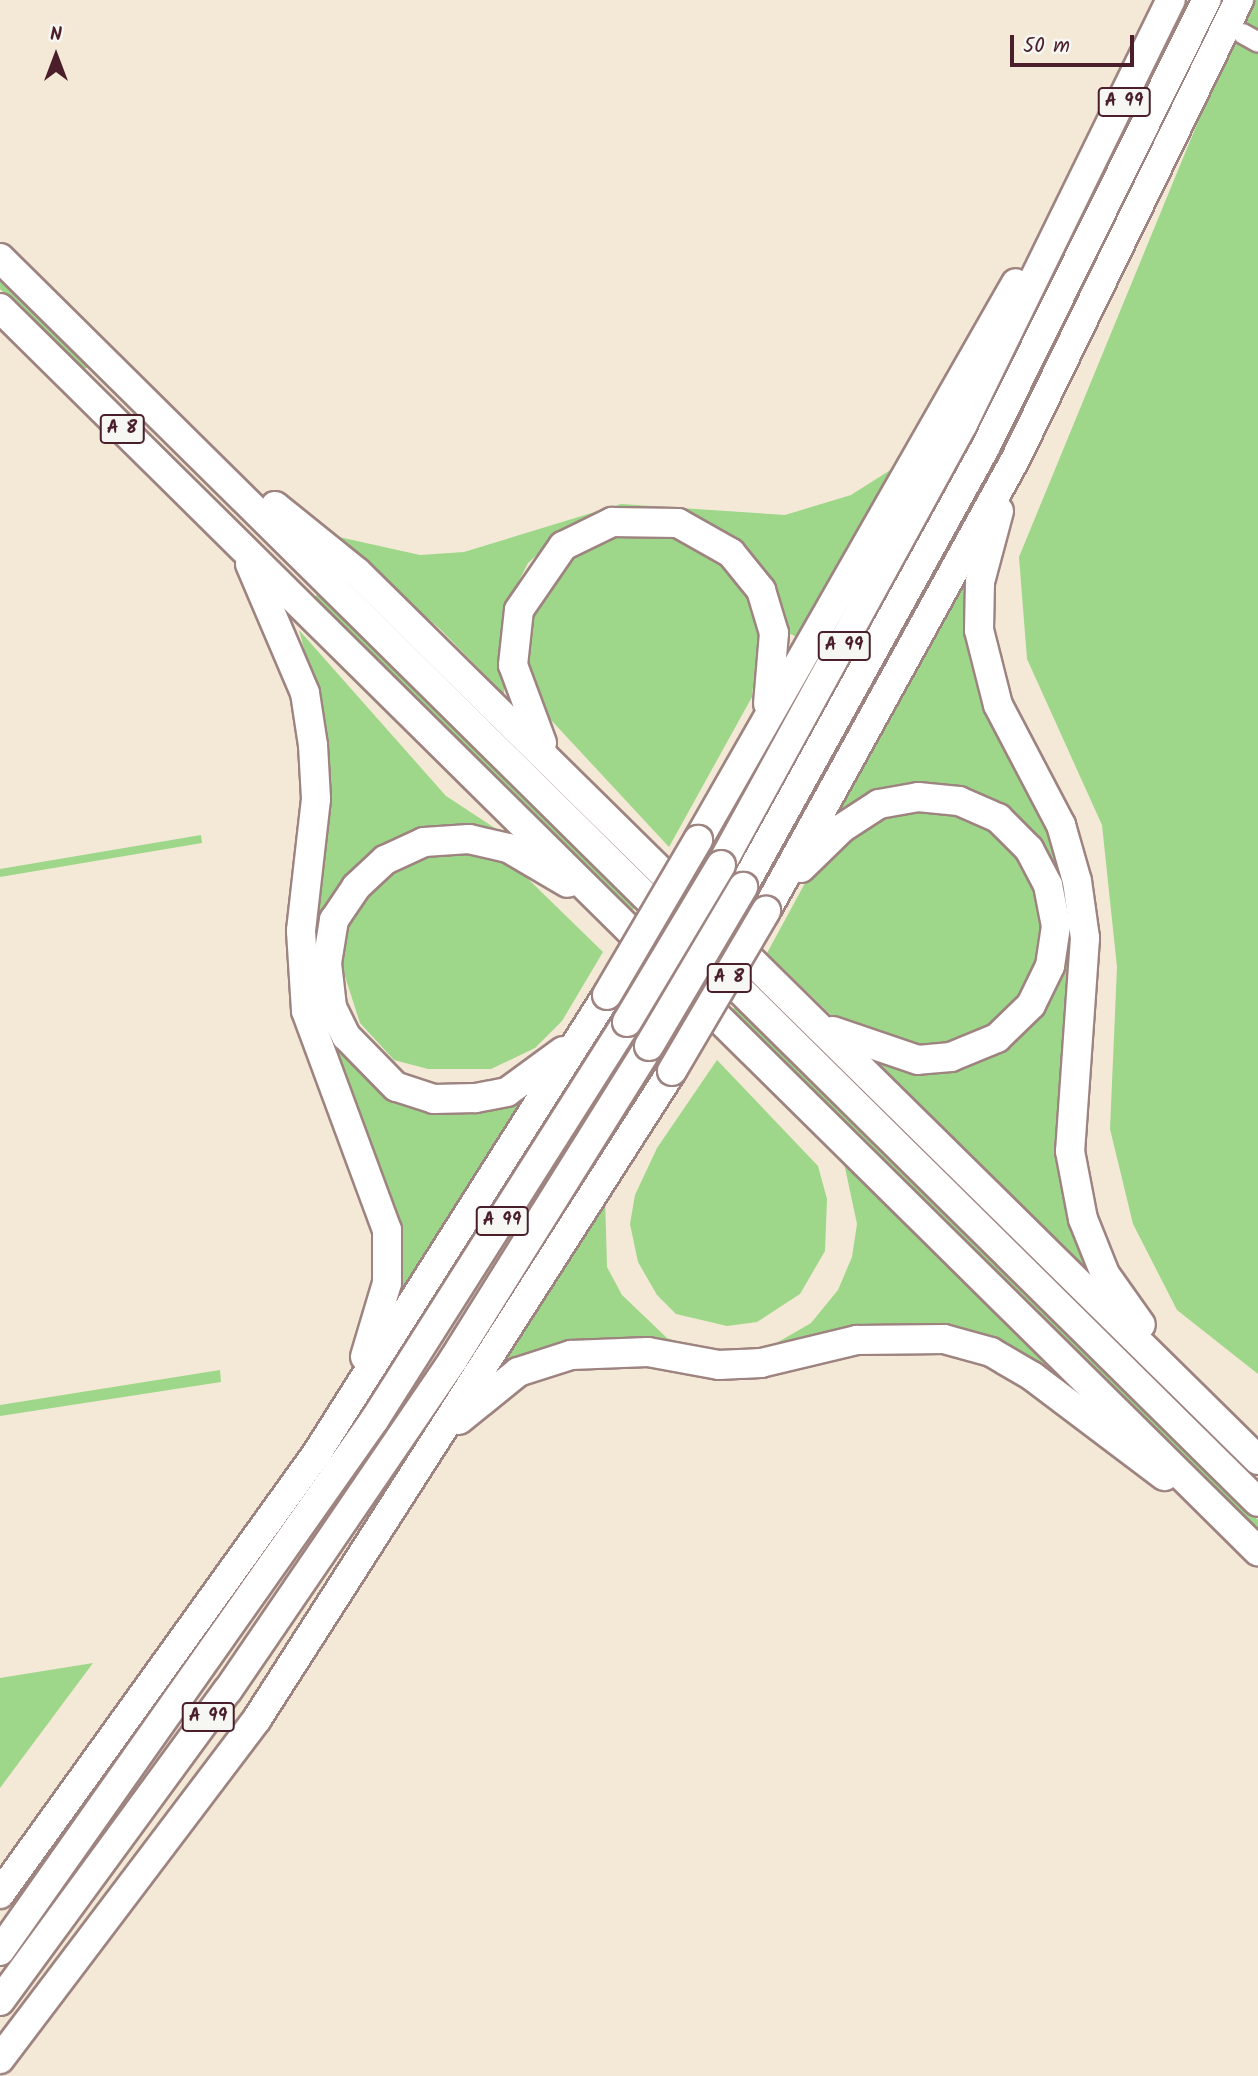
<!DOCTYPE html>
<style>
body{margin:0}
#map{position:relative;width:1258px;height:2076px;overflow:hidden;background:#f3e9d6;font-family:Kalam,sans-serif}
div>[style]{position:absolute}
.green>*{inset:0;background:#9ed789}
.roads{filter:drop-shadow(2px 0 #9e8480) drop-shadow(-2px 0 #9e8480) drop-shadow(0 2px #9e8480) drop-shadow(0 -2px #9e8480)}
.minor>*{height:19px;margin:-9.5px;padding:0 9.5px;transform-origin:9.5px;border-radius:9.5px;background:#fff}
.highway>*{height:28px;margin:-14px;padding:0 14px;transform-origin:14px;border-radius:14px;background:#fff}
.bridges{filter:drop-shadow(2px 0 #9e8480) drop-shadow(-2px 0 #9e8480) drop-shadow(0 2px #9e8480) drop-shadow(0 -2px #9e8480)}
.highway-bridge>*{height:28px;margin:-14px;padding:0 14px;transform-origin:14px;border-radius:14px;background:#fff}
span{translate:-50% -50%;white-space:nowrap;text-align:center;line-height:1.15;-webkit-text-stroke:5px #f6f6f2;paint-order:stroke}
.shield-label span{padding:2px 5px;background:#f6f6f2;border:2px solid;border-radius:5px;-webkit-text-stroke-width:0}
.shield-label{font-size:19px;color:#4a1f2b;font-weight:700}
.north{position:absolute;left:21px;top:21px;width:70px;height:70px;-webkit-text-stroke:5px #f6f6f2;paint-order:stroke;rotate:0deg;font-size:19px;font-weight:700;line-height:28px;text-align:center;color:#4a1f2b}
.north::after{content:'';display:block;margin:auto;width:24px;height:32px;background:#4a1f2b;clip-path:polygon(50% 0,100% 100%,50% 72%,0 100%)}
.scale{position:absolute;left:1010px;top:35px;width:124px;height:32px;box-sizing:border-box;border:4px solid #4a1f2b;border-top:0;padding-left:9px;font-size:21px;line-height:24px;white-space:nowrap;color:#4a1f2b;-webkit-text-stroke:5px #f6f6f2;paint-order:stroke}
</style>
<div id="map">
<div class="green">
<div style="clip-path:polygon(1248px 0,1258px 0,1258px 1374px,1177px 1310px,1133px 1224px,1110px 1129px,1117px 967px,1102px 825px,1027px 659px,1019px 557px)"></div>
<div style="clip-path:polygon(0 274px,90px 364px,83px 371px,0 289px)"></div>
<div style="clip-path:polygon(892px 469px,799px 638px,788px 633px,741px 544px,722px 529px,671px 509px,636px 507px,559px 534px,528px 563px,509px 600px,504px 694px,440px 629px,330px 535px,420px 555px,464px 552px,621px 504px,785px 515px,851px 495px)"></div>
<div style="clip-path:polygon(637px 531px,694px 540px,740px 578px,760px 618px,752px 697px,669px 847px,538px 706px,526px 651px,532px 609px,574px 552px)"></div>
<div style="clip-path:polygon(971px 562px,1054px 837px,1072px 918px,1092px 1277px,871px 1061px,937px 1068px,1057px 974px,1017px 819px,868px 796px,831px 820px)"></div>
<div style="clip-path:polygon(320px 592px,638px 905px,631px 911px,314px 598px)"></div>
<div style="clip-path:polygon(299px 630px,446px 796px,507px 836px,450px 827px,391px 841px,350px 873px,323px 920px,318px 977px,396px 1093px,538px 1083px,395px 1308px,399px 1284px,336px 1076px,312px 955px,329px 772px,325px 728px)"></div>
<div style="clip-path:polygon(943px 807px,997px 830px,1032px 871px,1047px 929px,1029px 994px,983px 1038px,915px 1051px,834px 1018px,767px 953px,810px 874px,877px 815px)"></div>
<div style="clip-path:polygon(201px 835px,202px 843px,0 877px,0 869px)"></div>
<div style="clip-path:polygon(459px 851px,494px 857px,524px 875px,603px 952px,562px 1021px,535px 1048px,491px 1069px,428px 1069px,394px 1060px,360px 1023px,341px 964px,341px 935px,373px 881px,428px 854px)"></div>
<div style="clip-path:polygon(737px 1004px,1258px 1520px,1258px 1533px,731px 1012px)"></div>
<div style="clip-path:polygon(717px 1060px,818px 1166px,827px 1199px,825px 1251px,800px 1294px,757px 1322px,727px 1326px,676px 1314px,657px 1295px,638px 1262px,630px 1224px,635px 1195px,657px 1148px)"></div>
<div style="clip-path:polygon(844px 1163px,1083px 1402px,1003px 1351px,746px 1354px,638px 1343px,476px 1391px,605px 1197px,607px 1267px,622px 1295px,667px 1338px,692px 1347px,745px 1350px,773px 1345px,811px 1323px,838px 1290px,852px 1257px,857px 1224px)"></div>
<div style="clip-path:polygon(220px 1370px,221px 1382px,0 1416px,0 1405px)"></div>
<div style="clip-path:polygon(93px 1663px,0 1788px,0 1678px)"></div>
</div>
<div class="roads">
<div class="minor">
<div style="left:1242px;top:33px;width:18px;rotate:29deg"></div>
</div>
<div class="highway">
<div style="left:0;top:258px;width:1769px;rotate:44.68deg"></div>
<div style="left:0;top:308px;width:1769px;rotate:44.66deg"></div>
<div style="left:275px;top:506px;width:105px;rotate:38.8deg"></div>
<div style="left:357px;top:572px;width:1265px;rotate:44.58deg"></div>
<div style="left:999px;top:511px;width:73px;rotate:105deg"></div>
<div style="left:980px;top:582px;width:48px;rotate:91.2deg"></div>
<div style="left:979px;top:630px;width:77px;rotate:75.8deg"></div>
<div style="left:998px;top:705px;width:136px;rotate:62.3deg"></div>
<div style="left:1061px;top:825px;width:58px;rotate:74.1deg"></div>
<div style="left:1077px;top:881px;width:58px;rotate:82deg"></div>
<div style="left:1085px;top:938px;width:214px;rotate:94deg"></div>
<div style="left:1070px;top:1151px;width:69px;rotate:79.2deg"></div>
<div style="left:1083px;top:1219px;width:59px;rotate:68.2deg"></div>
<div style="left:1105px;top:1274px;width:62px;rotate:54.8deg"></div>
<div style="left:250px;top:564px;width:140px;rotate:66.9deg"></div>
<div style="left:305px;top:693px;width:53px;rotate:81.3deg"></div>
<div style="left:313px;top:745px;width:54px;rotate:86.8deg"></div>
<div style="left:316px;top:799px;width:133px;rotate:96.5deg"></div>
<div style="left:301px;top:931px;width:80px;rotate:86.4deg"></div>
<div style="left:306px;top:1011px;width:233px;rotate:69.7deg"></div>
<div style="left:387px;top:1230px;width:53px;rotate:90deg"></div>
<div style="left:387px;top:1283px;width:77px;rotate:106.6deg"></div>
<div style="left:542px;top:743px;width:83px;rotate:-110.4deg"></div>
<div style="left:513px;top:665px;width:55px;rotate:-83.8deg"></div>
<div style="left:519px;top:610px;width:78px;rotate:-55.5deg"></div>
<div style="left:563px;top:546px;width:55px;rotate:-26.1deg"></div>
<div style="left:612px;top:522px;width:66px;rotate:0.9deg"></div>
<div style="left:678px;top:523px;width:61px;rotate:29.5deg"></div>
<div style="left:731px;top:553px;width:48px;rotate:51deg"></div>
<div style="left:761px;top:590px;width:45px;rotate:73.2deg"></div>
<div style="left:774px;top:633px;width:71px;rotate:94.8deg"></div>
<div style="left:698px;top:840px;width:641px;rotate:-60.28deg"></div>
<div style="left:721px;top:865px;width:503px;rotate:-61.24deg"></div>
<div style="left:963px;top:424px;width:472px;rotate:-63.9deg"></div>
<div style="left:801px;top:868px;width:57px;rotate:-44.3deg"></div>
<div style="left:842px;top:828px;width:44px;rotate:-33deg"></div>
<div style="left:879px;top:804px;width:40px;rotate:-10deg"></div>
<div style="left:918px;top:797px;width:41px;rotate:5.6deg"></div>
<div style="left:959px;top:801px;width:43px;rotate:23.6deg"></div>
<div style="left:998px;top:818px;width:44px;rotate:45deg"></div>
<div style="left:1029px;top:849px;width:41px;rotate:62.2deg"></div>
<div style="left:1048px;top:885px;width:42px;rotate:79deg"></div>
<div style="left:1056px;top:926px;width:40px;rotate:98.5deg"></div>
<div style="left:1050px;top:966px;width:43px;rotate:116deg"></div>
<div style="left:1031px;top:1005px;width:47px;rotate:135.9deg"></div>
<div style="left:997px;top:1038px;width:50px;rotate:157.6deg"></div>
<div style="left:951px;top:1057px;width:33px;rotate:175deg"></div>
<div style="left:918px;top:1060px;width:90px;rotate:-161.2deg"></div>
<div style="left:743px;top:887px;width:501px;rotate:-61.13deg"></div>
<div style="left:985px;top:448px;width:500px;rotate:-63.7deg"></div>
<div style="left:766px;top:911px;width:515px;rotate:-61.1deg"></div>
<div style="left:1015px;top:460px;width:512px;rotate:-64.04deg"></div>
<div style="left:563px;top:1051px;width:69px;rotate:143.8deg"></div>
<div style="left:507px;top:1092px;width:33px;rotate:169deg"></div>
<div style="left:475px;top:1098px;width:41px;rotate:178.6deg"></div>
<div style="left:434px;top:1099px;width:40px;rotate:-162deg"></div>
<div style="left:396px;top:1087px;width:71px;rotate:-134.4deg"></div>
<div style="left:346px;top:1036px;width:32px;rotate:-116deg"></div>
<div style="left:332px;top:1007px;width:44px;rotate:-96.5deg"></div>
<div style="left:327px;top:963px;width:44px;rotate:-80.8deg"></div>
<div style="left:334px;top:920px;width:40px;rotate:-56deg"></div>
<div style="left:356px;top:887px;width:40px;rotate:-43deg"></div>
<div style="left:385px;top:860px;width:43px;rotate:-24.8deg"></div>
<div style="left:424px;top:842px;width:45px;rotate:-3.8deg"></div>
<div style="left:469px;top:839px;width:40px;rotate:13deg"></div>
<div style="left:508px;top:848px;width:69px;rotate:30.3deg"></div>
<div style="left:459px;top:1420px;width:76px;rotate:-39.1deg"></div>
<div style="left:518px;top:1372px;width:56px;rotate:-17.8deg"></div>
<div style="left:571px;top:1355px;width:77px;rotate:-2.2deg"></div>
<div style="left:648px;top:1352px;width:72px;rotate:10.4deg"></div>
<div style="left:719px;top:1365px;width:42px;rotate:-2.7deg"></div>
<div style="left:761px;top:1363px;width:99px;rotate:-13.5deg"></div>
<div style="left:857px;top:1340px;width:87px;rotate:-0.7deg"></div>
<div style="left:944px;top:1339px;width:49px;rotate:15.5deg"></div>
<div style="left:991px;top:1352px;width:48px;rotate:30.3deg"></div>
<div style="left:1032px;top:1376px;width:166px;rotate:37.1deg"></div>
<div style="left:0;top:1894px;width:543px;rotate:-54.29deg"></div>
<div style="left:317px;top:1453px;width:542px;rotate:-57.66deg"></div>
<div style="left:0;top:1951px;width:651px;rotate:-54.82deg"></div>
<div style="left:375px;top:1419px;width:470px;rotate:-57.6deg"></div>
<div style="left:0;top:2001px;width:386px;rotate:-53.8deg"></div>
<div style="left:228px;top:1690px;width:399px;rotate:-55.7deg"></div>
<div style="left:453px;top:1360px;width:370px;rotate:-58deg"></div>
<div style="left:0;top:2059px;width:426px;rotate:-52.9deg"></div>
<div style="left:257px;top:1719px;width:769px;rotate:-57.36deg"></div>
</div>
</div>
<div class="bridges">
<div class="highway-bridge">
<div style="left:607px;top:995px;width:180px;rotate:-59.6deg"></div>
<div style="left:627px;top:1022px;width:183px;rotate:-59.1deg"></div>
<div style="left:649px;top:1046px;width:185px;rotate:-59.4deg"></div>
<div style="left:672px;top:1071px;width:186px;rotate:-59.6deg"></div>
</div>
</div>
<div class="shield-label">
<span style="left:1124px;top:102px">A 99</span>
<span style="left:122px;top:429px">A 8</span>
<span style="left:844px;top:646px">A 99</span>
<span style="left:729px;top:978px">A 8</span>
<span style="left:502px;top:1221px">A 99</span>
<span style="left:208px;top:1717px">A 99</span>
</div>
<div class="north">N</div>
<div class="scale">50 m</div>
</div>
